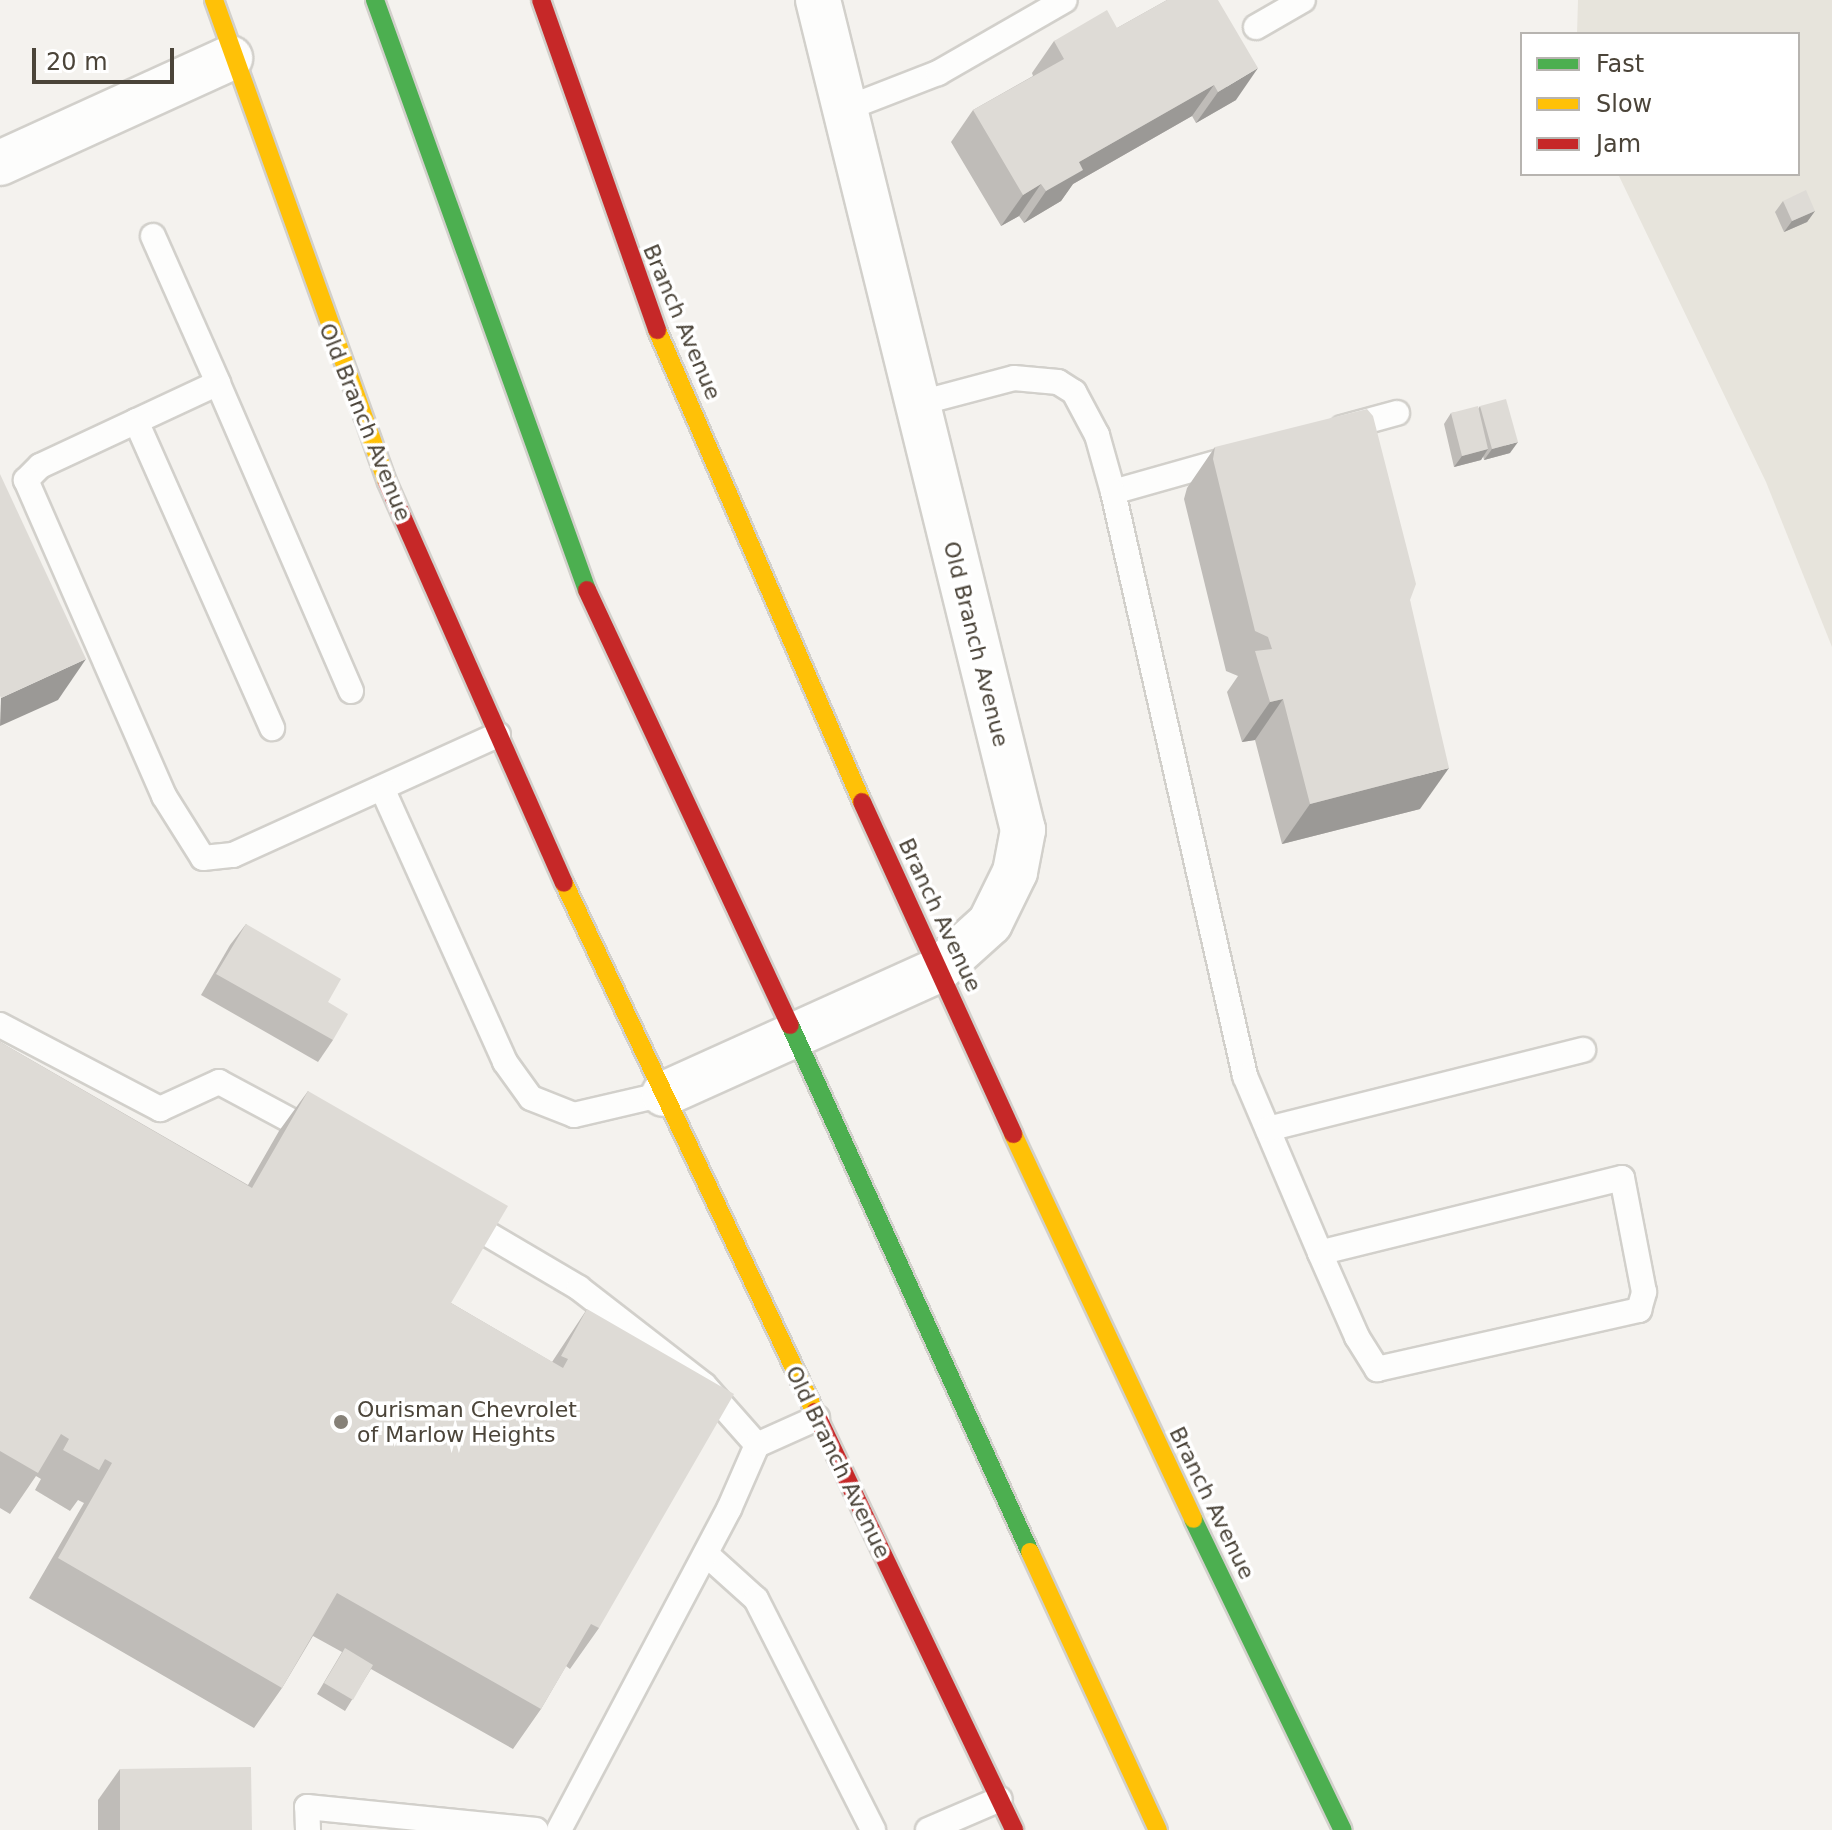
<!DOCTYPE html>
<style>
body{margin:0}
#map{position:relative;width:1832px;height:1830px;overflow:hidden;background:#f4f2ee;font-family:"DejaVu Sans",sans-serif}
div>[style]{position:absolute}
.residential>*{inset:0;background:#e7e4dc}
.roads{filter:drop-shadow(2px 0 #d2d0cb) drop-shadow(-2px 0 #d2d0cb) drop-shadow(0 2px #d2d0cb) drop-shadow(0 -2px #d2d0cb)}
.lane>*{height:24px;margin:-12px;padding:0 12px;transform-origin:12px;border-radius:12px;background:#fdfdfc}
.street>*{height:44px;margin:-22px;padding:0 22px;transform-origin:22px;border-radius:22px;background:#fdfdfc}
.fast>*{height:18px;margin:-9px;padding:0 9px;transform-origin:9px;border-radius:9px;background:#4caf50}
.slow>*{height:18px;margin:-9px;padding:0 9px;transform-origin:9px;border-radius:9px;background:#ffc107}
.jam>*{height:18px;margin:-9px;padding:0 9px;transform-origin:9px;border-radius:9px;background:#c62828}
.wall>*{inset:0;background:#bfbcb8}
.shaded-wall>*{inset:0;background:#9b9996}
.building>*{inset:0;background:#dedbd6}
.dots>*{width:22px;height:22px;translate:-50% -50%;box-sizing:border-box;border:4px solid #fff;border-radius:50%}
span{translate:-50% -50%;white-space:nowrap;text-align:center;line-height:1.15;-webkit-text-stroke:7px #fff;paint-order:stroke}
.street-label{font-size:22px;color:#4b4439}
.poi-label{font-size:22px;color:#4b4439}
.left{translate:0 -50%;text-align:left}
.legend{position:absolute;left:1520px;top:32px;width:280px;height:144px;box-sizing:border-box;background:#fff;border:2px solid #b7b4b0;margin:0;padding:10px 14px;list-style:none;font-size:24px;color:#4b4439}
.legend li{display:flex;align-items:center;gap:16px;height:40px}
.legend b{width:40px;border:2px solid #b7b4b0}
.scale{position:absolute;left:32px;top:48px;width:142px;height:36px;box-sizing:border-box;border:4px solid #4b4439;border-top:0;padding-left:10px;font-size:24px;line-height:28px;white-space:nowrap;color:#4b4439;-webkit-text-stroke:6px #fff;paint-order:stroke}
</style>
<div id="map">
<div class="residential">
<div style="clip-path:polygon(1578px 0,1832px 0,1832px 647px,1766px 482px,1618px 174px,1798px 174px,1798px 34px,1577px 34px)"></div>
</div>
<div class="roads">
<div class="lane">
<div style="left:1256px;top:27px;width:54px;rotate:-29.9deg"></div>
<div style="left:845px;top:109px;width:100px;rotate:-21.2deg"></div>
<div style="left:938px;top:73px;width:146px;rotate:-29.9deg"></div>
<div style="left:153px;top:236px;width:161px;rotate:66.1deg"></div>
<div style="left:916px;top:404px;width:101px;rotate:-14.9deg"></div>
<div style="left:1014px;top:378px;width:44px;rotate:5.2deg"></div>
<div style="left:1058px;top:382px;width:19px;rotate:32deg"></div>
<div style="left:1074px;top:392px;width:49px;rotate:61.9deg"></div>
<div style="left:1097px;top:435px;width:59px;rotate:74.3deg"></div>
<div style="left:1113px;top:492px;width:125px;rotate:-15.8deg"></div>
<div style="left:136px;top:421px;width:336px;rotate:66.1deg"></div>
<div style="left:1342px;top:428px;width:57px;rotate:-15.3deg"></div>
<div style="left:1113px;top:492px;width:599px;rotate:77.26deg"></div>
<div style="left:1245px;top:1076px;width:192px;rotate:67deg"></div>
<div style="left:1320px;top:1253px;width:92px;rotate:66.2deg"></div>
<div style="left:1357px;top:1337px;width:38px;rotate:58deg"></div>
<div style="left:1377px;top:1369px;width:269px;rotate:-12.7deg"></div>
<div style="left:1639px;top:1310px;width:19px;rotate:-74deg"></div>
<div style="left:1644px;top:1292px;width:116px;rotate:-100.9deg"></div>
<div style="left:1622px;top:1178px;width:311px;rotate:166.1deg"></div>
<div style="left:351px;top:691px;width:335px;rotate:-113.4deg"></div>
<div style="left:218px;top:383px;width:196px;rotate:155deg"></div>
<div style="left:40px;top:466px;width:20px;rotate:135deg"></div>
<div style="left:26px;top:480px;width:345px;rotate:66.4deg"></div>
<div style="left:164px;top:796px;width:73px;rotate:57.8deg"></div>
<div style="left:203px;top:858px;width:30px;rotate:-6deg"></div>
<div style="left:233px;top:855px;width:291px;rotate:-24.4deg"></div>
<div style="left:382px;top:788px;width:300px;rotate:65.8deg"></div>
<div style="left:505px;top:1062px;width:44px;rotate:54.2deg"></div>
<div style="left:531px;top:1098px;width:46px;rotate:21.6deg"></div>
<div style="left:574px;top:1115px;width:92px;rotate:-13.1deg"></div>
<div style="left:0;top:1025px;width:181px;rotate:27.7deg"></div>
<div style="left:160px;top:1109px;width:65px;rotate:-24.6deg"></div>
<div style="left:219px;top:1082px;width:110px;rotate:28.2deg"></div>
<div style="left:1268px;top:1129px;width:325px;rotate:-14.1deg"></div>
<div style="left:462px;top:1219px;width:136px;rotate:30.5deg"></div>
<div style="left:579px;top:1288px;width:158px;rotate:37.8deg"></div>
<div style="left:704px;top:1385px;width:80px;rotate:48.5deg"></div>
<div style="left:706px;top:1554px;width:67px;rotate:42deg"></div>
<div style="left:756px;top:1599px;width:259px;rotate:63.1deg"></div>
<div style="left:308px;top:1830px;width:23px;rotate:-92deg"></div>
<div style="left:307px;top:1807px;width:230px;rotate:5.7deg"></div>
<div style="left:559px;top:1830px;width:363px;rotate:-62.1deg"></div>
<div style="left:729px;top:1509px;width:70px;rotate:-66.4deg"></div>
<div style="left:757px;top:1445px;width:66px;rotate:-24.2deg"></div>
<div style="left:928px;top:1830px;width:78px;rotate:-23.3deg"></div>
</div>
<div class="street">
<div style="left:0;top:163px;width:253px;rotate:-24.5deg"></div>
<div style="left:664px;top:1094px;width:301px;rotate:-24.3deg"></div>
<div style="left:938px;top:970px;width:70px;rotate:-42.1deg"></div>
<div style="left:990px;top:923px;width:57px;rotate:-63.9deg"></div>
<div style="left:1015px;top:872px;width:43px;rotate:-79.2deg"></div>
<div style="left:1023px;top:830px;width:855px;rotate:-103.87deg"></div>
</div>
<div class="fast">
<div style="left:375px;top:0;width:627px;rotate:70.24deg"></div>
<div style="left:790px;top:1025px;width:579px;rotate:65.52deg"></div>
<div style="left:1193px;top:1519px;width:345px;rotate:64.3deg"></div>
</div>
<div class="slow">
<div style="left:214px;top:0;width:512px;rotate:70.26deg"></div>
<div style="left:657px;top:330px;width:515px;rotate:66.52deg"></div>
<div style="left:564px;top:883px;width:586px;rotate:64.62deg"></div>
<div style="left:1013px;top:1134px;width:425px;rotate:64.9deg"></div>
<div style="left:1030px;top:1552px;width:306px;rotate:65.3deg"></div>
</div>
<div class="jam">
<div style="left:541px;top:0;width:350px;rotate:70.6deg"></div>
<div style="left:387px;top:482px;width:438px;rotate:66.2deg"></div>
<div style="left:587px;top:590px;width:480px;rotate:65deg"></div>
<div style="left:862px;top:802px;width:365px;rotate:65.5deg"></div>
<div style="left:815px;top:1412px;width:463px;rotate:64.5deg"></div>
</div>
</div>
<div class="wall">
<div style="clip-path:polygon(1167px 0,1236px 100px,1196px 123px,1192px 116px,1073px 184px,1061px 201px,1024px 223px,1019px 216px,1001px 226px,951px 142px,973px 110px,1033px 76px,1032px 73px,1054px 41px,1117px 28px)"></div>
<div style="clip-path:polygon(1783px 201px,1815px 211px,1807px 222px,1784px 232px,1775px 212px)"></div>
<div style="clip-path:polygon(1480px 406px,1510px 453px,1484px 460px,1483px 456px,1481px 460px,1454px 467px,1444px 424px,1451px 413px,1478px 409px)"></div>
<div style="clip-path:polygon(1215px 447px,1410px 600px,1420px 809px,1282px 844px,1255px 740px,1242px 742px,1227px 692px,1238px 676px,1226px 671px,1184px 499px,1187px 488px)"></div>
<div style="clip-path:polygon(246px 924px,328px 1002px,333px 1040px,318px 1062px,201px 995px,230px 945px)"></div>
<div style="clip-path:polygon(0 1042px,248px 1185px,279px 1131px,308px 1091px,451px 1303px,552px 1362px,587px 1309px,599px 1628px,570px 1669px,566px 1666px,541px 1709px,513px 1749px,371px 1669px,345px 1711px,317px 1694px,342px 1652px,313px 1636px,282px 1688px,254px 1728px,29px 1598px,84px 1503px,78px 1500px,70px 1511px,35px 1490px,41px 1479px,36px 1476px,10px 1514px,0 1508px)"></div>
<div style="clip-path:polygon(120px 1769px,252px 1830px,98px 1830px,98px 1800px)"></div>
</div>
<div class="shaded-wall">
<div style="clip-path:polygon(1258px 68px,1236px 100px,1196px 123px,1218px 92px)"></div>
<div style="clip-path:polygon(1214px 85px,1192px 116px,1073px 184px,1061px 201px,1024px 223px,1046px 191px,1079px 162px)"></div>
<div style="clip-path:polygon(1041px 184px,1019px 216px,1001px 226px,1023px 195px)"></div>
<div style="clip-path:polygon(1815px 211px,1807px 222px,1784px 232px,1792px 221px)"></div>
<div style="clip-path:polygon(1518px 442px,1510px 453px,1484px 460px,1492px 449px)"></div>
<div style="clip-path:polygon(1488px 449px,1481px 460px,1454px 467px,1462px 456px)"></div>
<div style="clip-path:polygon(86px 659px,58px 700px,0 726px,1px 698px)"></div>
<div style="clip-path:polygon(1283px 699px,1255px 740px,1242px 742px,1270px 702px)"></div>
<div style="clip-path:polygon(1449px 768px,1420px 809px,1282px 844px,1310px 804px)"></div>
</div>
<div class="building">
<div style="clip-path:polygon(1167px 0,1218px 0,1258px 68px,1218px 92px,1214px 85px,1079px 162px,1083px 170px,1046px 191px,1041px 184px,1023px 195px,973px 110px,1064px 59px,1054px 41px,1107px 10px,1117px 28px)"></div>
<div style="clip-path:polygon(1806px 190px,1815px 211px,1792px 221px,1783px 201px)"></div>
<div style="clip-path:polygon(1506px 399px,1518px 442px,1492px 449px,1480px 406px)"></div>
<div style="clip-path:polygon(1478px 406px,1488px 449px,1462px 456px,1451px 413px)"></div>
<div style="clip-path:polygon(1367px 409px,1373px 416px,1416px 584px,1410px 600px,1449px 768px,1310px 804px,1283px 699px,1270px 702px,1255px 651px,1272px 649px,1268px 637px,1255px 631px,1213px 459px,1215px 447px)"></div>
<div style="clip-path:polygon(0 474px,86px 659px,1px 698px,0 696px)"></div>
<div style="clip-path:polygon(246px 924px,341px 979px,328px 1002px,348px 1014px,333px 1040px,216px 974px)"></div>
<div style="clip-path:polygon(0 1042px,252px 1188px,308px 1091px,508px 1206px,451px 1303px,563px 1368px,568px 1359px,561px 1356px,587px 1309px,734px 1394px,599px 1628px,591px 1624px,541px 1709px,337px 1593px,282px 1688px,58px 1558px,112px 1463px,105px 1459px,99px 1470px,63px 1450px,69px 1439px,61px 1434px,38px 1473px,0 1451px)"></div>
<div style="clip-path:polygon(345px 1648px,373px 1665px,353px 1700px,324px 1683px)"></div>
<div style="clip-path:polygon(251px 1767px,252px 1830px,120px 1830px,120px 1769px)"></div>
</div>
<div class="dots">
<div style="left:341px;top:1422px;background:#868178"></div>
</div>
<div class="street-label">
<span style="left:682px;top:322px;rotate:67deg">Branch Avenue</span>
<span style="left:365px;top:422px;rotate:68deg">Old Branch Avenue</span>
<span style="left:976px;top:644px;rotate:76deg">Old Branch Avenue</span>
<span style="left:940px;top:915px;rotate:65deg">Branch Avenue</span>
<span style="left:838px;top:1462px;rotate:64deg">Old Branch Avenue</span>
<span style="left:1212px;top:1503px;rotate:64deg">Branch Avenue</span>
</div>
<div class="poi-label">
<span class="left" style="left:357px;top:1422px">Ourisman Chevrolet<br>of Marlow Heights</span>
</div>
<ul class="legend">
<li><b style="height:10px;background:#4caf50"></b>Fast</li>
<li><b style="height:10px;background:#ffc107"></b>Slow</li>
<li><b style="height:10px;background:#c62828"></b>Jam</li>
</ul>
<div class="scale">20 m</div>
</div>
